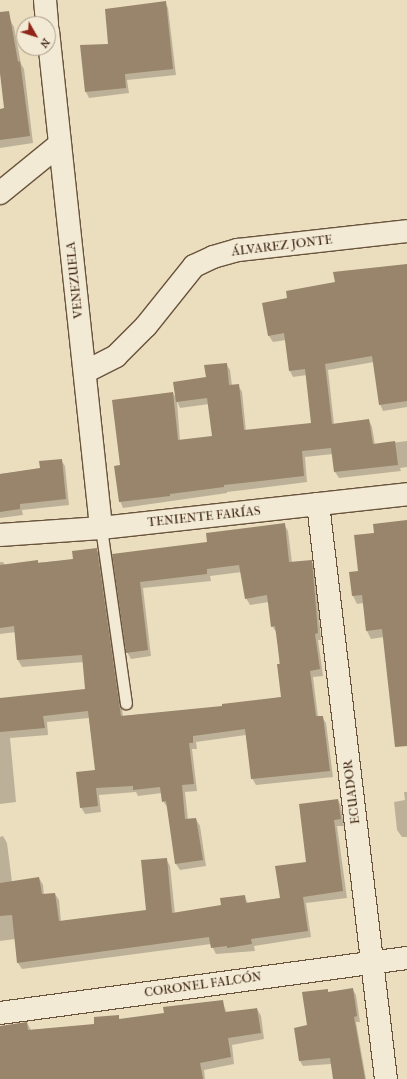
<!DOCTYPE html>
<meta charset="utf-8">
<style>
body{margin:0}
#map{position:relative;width:407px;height:1079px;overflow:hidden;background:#ebdebe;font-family:"IM FELL French Canon",serif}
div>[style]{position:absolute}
.shadow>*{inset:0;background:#0003}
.building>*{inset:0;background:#98856b}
.roads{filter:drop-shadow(1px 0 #69533c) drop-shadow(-1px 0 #69533c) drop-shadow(0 1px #69533c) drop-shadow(0 -1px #69533c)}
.lane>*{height:11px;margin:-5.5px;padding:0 5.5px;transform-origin:5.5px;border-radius:5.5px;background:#f2ead5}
.street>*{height:22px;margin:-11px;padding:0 11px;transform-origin:11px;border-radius:11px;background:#f2ead5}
span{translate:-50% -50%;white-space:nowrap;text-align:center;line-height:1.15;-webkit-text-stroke:3px #f2ead5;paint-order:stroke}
.street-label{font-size:13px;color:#3e2511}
.north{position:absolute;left:16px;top:16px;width:40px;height:40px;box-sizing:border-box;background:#f2ead5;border:1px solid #aa9b87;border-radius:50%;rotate:129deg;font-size:11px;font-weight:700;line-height:16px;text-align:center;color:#3e2511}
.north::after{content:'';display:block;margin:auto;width:14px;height:18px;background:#8f2418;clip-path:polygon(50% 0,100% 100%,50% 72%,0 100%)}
</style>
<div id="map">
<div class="shadow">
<div style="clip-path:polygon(165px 2px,168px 8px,176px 75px,127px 80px,129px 93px,89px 98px,86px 92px,82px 46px,109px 45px)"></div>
<div style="clip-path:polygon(10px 20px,14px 27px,21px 64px,24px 69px,33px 143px,0 148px,0 110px,5px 109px,0 70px,0 22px)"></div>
<div style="clip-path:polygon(evenodd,407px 265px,407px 407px,383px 411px,380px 404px,374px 362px,328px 370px,334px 424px,369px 420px,372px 427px,375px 445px,407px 441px,407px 467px,400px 468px,401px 471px,339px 478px,335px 472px,333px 454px,305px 457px,307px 482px,227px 492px,227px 493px,123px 508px,120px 501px,122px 466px,173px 393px,177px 400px,226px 364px,230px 370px,232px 386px,238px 385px,242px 392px,246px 431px,312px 424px,307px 375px,293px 377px,290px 371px,286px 340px,273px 342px,269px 336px,263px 304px,288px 299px,336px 282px,407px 265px,177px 401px,180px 408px,209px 404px,213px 437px,180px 441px,177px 401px)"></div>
<div style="clip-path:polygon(61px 460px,65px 466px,69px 505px,22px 510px,23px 515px,0 518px,0 474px,41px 469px)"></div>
<div style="clip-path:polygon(407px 521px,407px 722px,384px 637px,371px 639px,367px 631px,364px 603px,357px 604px,353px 596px,350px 573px,359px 572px,375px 534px)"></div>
<div style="clip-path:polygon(284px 524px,288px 531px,292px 563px,311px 561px,315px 567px,321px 640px,318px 640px,323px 676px,313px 677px,318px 717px,322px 717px,326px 723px,333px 777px,256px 785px,252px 778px,246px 735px,196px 742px,197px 749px,192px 749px,197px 791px,185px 792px,188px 820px,196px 819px,200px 826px,206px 866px,180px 870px,176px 864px,168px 808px,163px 801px,162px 793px,138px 796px,136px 792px,99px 795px,101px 812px,85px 814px,81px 807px,96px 771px,89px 718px,47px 722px,48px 735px,10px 738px,16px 802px,0 804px,0 699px,86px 690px,84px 662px,22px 667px,18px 660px,16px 632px,0 634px,0 562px,3px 562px,5px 565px,74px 560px,96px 549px,100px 556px,123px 716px,223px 707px,282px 697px,277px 633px,272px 626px,269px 602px,250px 605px,246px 598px,242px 572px,210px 576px,211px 581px,143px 588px,151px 656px,131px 659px,127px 652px,113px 555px,208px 543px)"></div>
<div style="clip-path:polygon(404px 792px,407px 792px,407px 837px,402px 837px,397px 830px,394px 802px,405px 800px)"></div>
<div style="clip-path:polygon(338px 800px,341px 806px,344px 826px,337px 826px,347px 898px,306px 903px,311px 937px,254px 946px,255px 951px,216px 954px,211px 944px,22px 969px,18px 963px,15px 939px,0 941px,0 837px,3px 836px,7px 843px,12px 882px,39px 878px,43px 885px,44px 895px,55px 894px,59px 900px,61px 922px,147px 911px,166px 859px,170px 866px,175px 914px,222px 906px,244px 896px,248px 903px,281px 898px,307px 863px)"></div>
<div style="clip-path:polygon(327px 990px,329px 993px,353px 990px,356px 995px,360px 1022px,356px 1022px,366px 1079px,334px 1079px,331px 1064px,303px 1066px,300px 1061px,308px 1026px)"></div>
<div style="clip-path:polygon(222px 1001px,227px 1013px,257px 1009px,261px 1016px,264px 1039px,232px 1045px,234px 1064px,204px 1070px,205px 1079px,0 1079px,0 1027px,27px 1023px,31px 1030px,95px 1025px,118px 1016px,120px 1020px,165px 1014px)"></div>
</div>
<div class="building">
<div style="clip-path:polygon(166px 1px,173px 69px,125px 74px,126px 88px,85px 92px,80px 45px,108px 44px,105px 9px)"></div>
<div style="clip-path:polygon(9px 11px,18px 62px,20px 61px,30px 136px,0 140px,0 109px,4px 108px,0 73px,0 12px)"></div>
<div style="clip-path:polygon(407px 264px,407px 401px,379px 405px,372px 356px,325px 364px,332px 424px,369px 419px,373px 444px,395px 441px,398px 465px,334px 472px,331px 448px,302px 451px,304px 476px,224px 485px,224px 487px,170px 494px,170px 496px,119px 502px,114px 466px,120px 465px,112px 400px,173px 392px,178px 440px,212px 436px,207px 398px,176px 402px,173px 382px,206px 377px,204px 365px,227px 363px,229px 385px,239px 384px,244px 430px,311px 423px,305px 369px,289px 371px,284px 333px,268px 336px,262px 303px,287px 298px,286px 291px,335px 282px,333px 272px)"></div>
<div style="clip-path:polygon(62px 459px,66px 499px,20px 504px,20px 509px,0 512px,0 474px,40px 468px,39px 461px)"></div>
<div style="clip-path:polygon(407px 520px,407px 746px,395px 747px,382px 629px,366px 631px,362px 595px,352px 596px,349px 572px,358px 571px,354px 535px,374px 533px,373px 524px)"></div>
<div style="clip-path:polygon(285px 523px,289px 562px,312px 560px,318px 633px,315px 634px,320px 669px,310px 671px,316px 716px,323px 716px,330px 771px,251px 779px,245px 729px,193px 736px,193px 743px,189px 743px,194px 784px,182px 785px,185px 819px,196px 818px,203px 860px,175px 864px,166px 801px,162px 802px,160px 787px,133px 790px,133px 786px,96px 788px,98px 806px,80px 808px,76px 772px,95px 770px,88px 711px,43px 716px,45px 728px,0 732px,0 698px,85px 689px,82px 655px,17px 660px,14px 626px,0 628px,0 565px,38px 560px,38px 563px,73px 559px,72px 551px,97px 548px,121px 716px,222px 706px,222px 704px,281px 697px,277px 664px,280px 664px,275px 626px,271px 627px,267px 595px,245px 599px,239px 565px,207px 569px,207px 574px,140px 582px,148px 650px,126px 653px,112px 554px,207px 542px,206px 533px)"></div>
<div style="clip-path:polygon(338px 799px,341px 819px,334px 820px,343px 891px,303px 897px,308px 931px,251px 939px,252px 944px,227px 948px,227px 946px,211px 948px,209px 937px,17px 963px,12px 915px,0 916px,0 883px,39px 877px,42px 894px,55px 893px,59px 921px,146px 910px,141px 860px,167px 858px,172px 913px,221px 905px,220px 898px,245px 895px,246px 903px,280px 898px,275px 866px,306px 862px,299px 804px)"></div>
<div style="clip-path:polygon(353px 988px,357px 1016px,354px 1017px,365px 1079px,333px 1079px,330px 1058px,299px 1061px,294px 1028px,307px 1025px,302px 992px,328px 989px,328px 992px)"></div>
<div style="clip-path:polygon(223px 1000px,225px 1012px,257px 1008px,261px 1033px,228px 1038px,231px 1057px,200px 1063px,203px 1079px,0 1079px,0 1026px,27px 1022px,28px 1030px,94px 1024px,94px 1017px,119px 1015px,119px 1019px,164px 1013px,163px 1007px)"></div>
</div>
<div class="roads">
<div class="lane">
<div style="left:101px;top:528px;width:177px;rotate:81.9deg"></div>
</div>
<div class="street">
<div style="left:45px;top:0;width:24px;rotate:85deg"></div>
<div style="left:48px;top:31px;width:500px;rotate:83.9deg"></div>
<div style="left:0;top:193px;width:77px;rotate:-39.2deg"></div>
<div style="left:85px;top:372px;width:35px;rotate:-27deg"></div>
<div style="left:116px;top:356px;width:42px;rotate:-45deg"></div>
<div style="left:146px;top:326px;width:77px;rotate:-51.3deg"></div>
<div style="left:194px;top:266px;width:21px;rotate:-25deg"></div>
<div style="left:213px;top:257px;width:26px;rotate:-16deg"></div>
<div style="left:238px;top:250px;width:170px;rotate:-6.4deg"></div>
<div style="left:318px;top:504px;width:579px;rotate:83.26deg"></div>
<div style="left:0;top:535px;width:101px;rotate:-4deg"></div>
<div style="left:101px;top:528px;width:308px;rotate:-6.3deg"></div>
<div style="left:0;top:1013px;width:411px;rotate:-7.7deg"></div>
</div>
</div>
<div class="street-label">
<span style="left:282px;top:246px;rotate:-7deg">ÁLVAREZ JONTE</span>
<span style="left:75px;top:280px;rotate:-96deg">VENEZUELA</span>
<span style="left:204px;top:517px;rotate:-6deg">TENIENTE FARÍAS</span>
<span style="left:352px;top:792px;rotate:-97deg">ECUADOR</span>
<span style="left:203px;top:985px;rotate:-8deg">CORONEL FALCÓN</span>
</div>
<div class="north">N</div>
</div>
